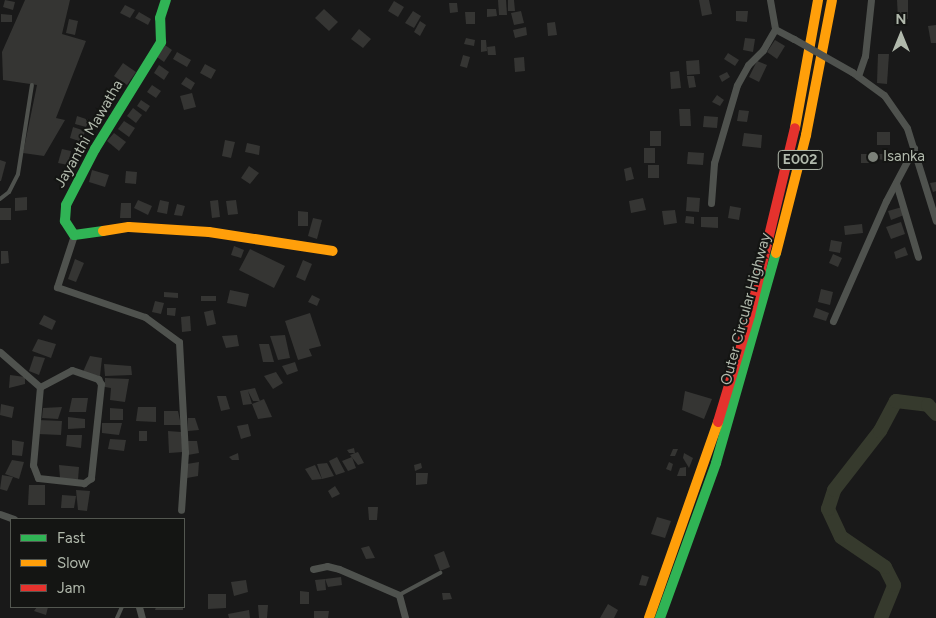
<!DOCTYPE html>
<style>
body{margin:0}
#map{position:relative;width:936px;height:618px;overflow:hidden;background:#191919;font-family:Figtree,sans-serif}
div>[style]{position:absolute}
.river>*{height:14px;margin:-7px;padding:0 7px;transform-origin:7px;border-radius:7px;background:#363a2d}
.building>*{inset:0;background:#353533}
.lane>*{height:4px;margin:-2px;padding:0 2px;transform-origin:2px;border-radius:2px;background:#4f524e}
.street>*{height:7px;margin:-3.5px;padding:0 3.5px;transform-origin:3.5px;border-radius:3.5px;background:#4f524e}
.fast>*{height:10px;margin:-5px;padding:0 5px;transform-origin:5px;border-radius:5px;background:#30b455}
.slow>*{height:10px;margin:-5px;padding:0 5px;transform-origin:5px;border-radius:5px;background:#ff9f0a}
.jam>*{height:10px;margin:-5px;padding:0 5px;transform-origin:5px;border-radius:5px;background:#e5322d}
.street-bridge>*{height:7px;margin:-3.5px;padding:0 3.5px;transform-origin:3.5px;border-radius:3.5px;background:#4f524e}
.dots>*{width:14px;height:14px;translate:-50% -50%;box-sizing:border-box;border:2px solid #141513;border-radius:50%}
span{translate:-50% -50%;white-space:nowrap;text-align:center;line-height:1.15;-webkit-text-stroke:4px #141513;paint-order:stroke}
.shield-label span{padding:1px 4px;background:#141513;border:1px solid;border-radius:4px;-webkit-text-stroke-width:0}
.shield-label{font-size:14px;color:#b1b9ac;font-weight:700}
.street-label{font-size:15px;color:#b1b9ac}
.poi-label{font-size:15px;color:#b1b9ac}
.left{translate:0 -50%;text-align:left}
.legend{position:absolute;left:10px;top:518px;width:175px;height:90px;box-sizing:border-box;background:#141513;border:1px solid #535750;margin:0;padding:6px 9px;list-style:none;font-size:15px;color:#b1b9ac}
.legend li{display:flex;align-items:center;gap:10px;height:25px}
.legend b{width:25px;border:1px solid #535750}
.north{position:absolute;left:876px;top:10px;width:50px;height:50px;-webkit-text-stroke:4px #141513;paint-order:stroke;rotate:0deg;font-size:14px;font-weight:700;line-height:20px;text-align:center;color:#b1b9ac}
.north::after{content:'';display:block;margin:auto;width:18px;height:22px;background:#b1b9ac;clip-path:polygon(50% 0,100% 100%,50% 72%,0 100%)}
</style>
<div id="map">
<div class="river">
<div style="left:881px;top:618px;width:35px;rotate:-68deg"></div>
<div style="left:894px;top:585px;width:20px;rotate:-117deg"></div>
<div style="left:885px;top:567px;width:53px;rotate:-145.7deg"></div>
<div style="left:841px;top:537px;width:31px;rotate:-115deg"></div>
<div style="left:828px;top:509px;width:20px;rotate:-72deg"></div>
<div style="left:834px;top:490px;width:75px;rotate:-52.1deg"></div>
<div style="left:880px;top:431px;width:34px;rotate:-62deg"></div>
<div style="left:896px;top:401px;width:32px;rotate:7deg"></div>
<div style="left:928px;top:405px;width:12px;rotate:48deg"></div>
</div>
<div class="building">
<div style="clip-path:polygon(5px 0,15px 2px,13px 10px,3px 7px)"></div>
<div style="clip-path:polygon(25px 0,70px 0,62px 34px,86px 41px,56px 118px,65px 120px,44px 156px,23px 153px,37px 85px,3px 80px,2px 52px)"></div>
<div style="clip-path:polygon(498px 0,506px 0,507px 15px,499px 15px)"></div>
<div style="clip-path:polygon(508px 0,514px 0,515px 11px,508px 11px)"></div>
<div style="clip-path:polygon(699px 0,709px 0,712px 14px,702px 16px)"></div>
<div style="clip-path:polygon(897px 0,908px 0,908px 19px,898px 19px)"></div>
<div style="clip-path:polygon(394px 1px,404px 7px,398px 17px,388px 11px)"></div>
<div style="clip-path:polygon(449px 3px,457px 3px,458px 12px,450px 13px)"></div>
<div style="clip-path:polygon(125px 5px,135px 10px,130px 18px,120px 13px)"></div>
<div style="clip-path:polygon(324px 9px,338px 22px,329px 31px,315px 18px)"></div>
<div style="clip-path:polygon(487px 9px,496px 9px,497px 16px,487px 17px)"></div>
<div style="clip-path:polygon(413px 11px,421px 16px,414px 28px,405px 23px)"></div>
<div style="clip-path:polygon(521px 11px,524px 23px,514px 25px,511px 13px)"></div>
<div style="clip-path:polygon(736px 11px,748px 11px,747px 22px,736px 21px)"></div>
<div style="clip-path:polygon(139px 12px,151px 19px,148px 25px,135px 18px)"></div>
<div style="clip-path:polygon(465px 12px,475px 12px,475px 24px,466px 24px)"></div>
<div style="clip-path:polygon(1px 14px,12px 15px,12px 22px,1px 22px)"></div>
<div style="clip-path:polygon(69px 19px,78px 21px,75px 35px,66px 33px)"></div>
<div style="clip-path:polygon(420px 21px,426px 25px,420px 36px,414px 32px)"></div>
<div style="clip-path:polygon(555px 22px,557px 35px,548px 36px,547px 23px)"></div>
<div style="clip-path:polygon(936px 25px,936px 43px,931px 43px,928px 26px)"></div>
<div style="clip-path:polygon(526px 27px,527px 35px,515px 38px,513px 30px)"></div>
<div style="clip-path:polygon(359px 29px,371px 39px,363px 48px,351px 39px)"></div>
<div style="clip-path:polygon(466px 38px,475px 40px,474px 46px,464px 44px)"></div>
<div style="clip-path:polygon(745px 38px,755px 39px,753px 52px,743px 50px)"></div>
<div style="clip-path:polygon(481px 40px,486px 40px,487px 51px,481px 52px)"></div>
<div style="clip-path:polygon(775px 40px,785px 46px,777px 59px,767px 52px)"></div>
<div style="clip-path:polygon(165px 45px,172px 50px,164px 62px,157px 57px)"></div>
<div style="clip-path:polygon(495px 46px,496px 55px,488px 55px,487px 47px)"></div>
<div style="clip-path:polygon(177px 52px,191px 60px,187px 67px,173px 59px)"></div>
<div style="clip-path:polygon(728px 53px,739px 60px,735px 66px,724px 59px)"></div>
<div style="clip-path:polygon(878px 54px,889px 54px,887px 84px,877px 83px)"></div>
<div style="clip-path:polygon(463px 55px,470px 57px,467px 68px,460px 66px)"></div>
<div style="clip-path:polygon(524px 57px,525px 71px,515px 72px,514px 58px)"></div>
<div style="clip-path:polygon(699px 60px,700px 74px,687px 75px,686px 61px)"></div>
<div style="clip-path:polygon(757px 61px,767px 65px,759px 82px,749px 77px)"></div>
<div style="clip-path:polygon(123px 63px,136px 72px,127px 85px,114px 76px)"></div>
<div style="clip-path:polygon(205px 64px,216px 70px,211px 79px,200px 73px)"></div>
<div style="clip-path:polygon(159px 65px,169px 72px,164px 80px,154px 73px)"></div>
<div style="clip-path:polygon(679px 71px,681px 88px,671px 89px,670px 72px)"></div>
<div style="clip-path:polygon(727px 72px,730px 77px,722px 82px,719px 76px)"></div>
<div style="clip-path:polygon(687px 76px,694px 76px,696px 87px,689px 88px)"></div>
<div style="clip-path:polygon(186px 77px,195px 83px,191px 90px,181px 84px)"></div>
<div style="clip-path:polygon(152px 85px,161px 91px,156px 98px,147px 92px)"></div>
<div style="clip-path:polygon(192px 93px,196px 107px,184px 110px,180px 96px)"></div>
<div style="clip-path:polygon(717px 95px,724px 100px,720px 106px,712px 102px)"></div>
<div style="clip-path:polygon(141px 100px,150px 106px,146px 112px,137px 106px)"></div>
<div style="clip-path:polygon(133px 108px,142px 115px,136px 123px,127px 116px)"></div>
<div style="clip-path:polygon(679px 109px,690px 109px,691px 126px,680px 126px)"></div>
<div style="clip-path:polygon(739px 110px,749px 111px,747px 122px,737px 121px)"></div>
<div style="clip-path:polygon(77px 116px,89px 120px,86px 127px,75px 124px)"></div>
<div style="clip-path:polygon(704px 116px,718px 117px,717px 128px,703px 127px)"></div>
<div style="clip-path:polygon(124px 121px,135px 128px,129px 137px,118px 129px)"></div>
<div style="clip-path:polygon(73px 127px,85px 131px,82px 142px,70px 138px)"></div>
<div style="clip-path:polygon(650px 131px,661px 131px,661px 146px,650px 146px)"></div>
<div style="clip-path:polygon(877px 132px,890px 132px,890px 145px,877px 145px)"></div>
<div style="clip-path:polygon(114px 133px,126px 142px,119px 151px,107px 141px)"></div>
<div style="clip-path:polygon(744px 133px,762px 135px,761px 148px,742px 146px)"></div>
<div style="clip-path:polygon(225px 140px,235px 142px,231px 158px,222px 156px)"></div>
<div style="clip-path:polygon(247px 143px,260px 146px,259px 155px,245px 152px)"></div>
<div style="clip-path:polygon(644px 148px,655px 148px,655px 163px,644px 163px)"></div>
<div style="clip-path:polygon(62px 149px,71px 151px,68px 165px,58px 163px)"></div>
<div style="clip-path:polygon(688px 152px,704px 153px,703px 165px,687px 164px)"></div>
<div style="clip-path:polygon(861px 154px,884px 154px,884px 160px,877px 159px,877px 163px,861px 163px)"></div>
<div style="clip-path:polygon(0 160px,6px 162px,1px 181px,0 181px)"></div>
<div style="clip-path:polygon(648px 165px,659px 165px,659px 178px,648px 178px)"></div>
<div style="clip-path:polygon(249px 166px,259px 173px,250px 184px,241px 178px)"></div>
<div style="clip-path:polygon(631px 167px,634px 179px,626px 181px,624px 169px)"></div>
<div style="clip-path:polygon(92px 170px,109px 175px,105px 187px,89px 182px)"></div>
<div style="clip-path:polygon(126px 171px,137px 172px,136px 184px,125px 183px)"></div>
<div style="clip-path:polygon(936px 182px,936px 191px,933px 192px,930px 183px)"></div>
<div style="clip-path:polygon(27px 197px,27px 210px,15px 211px,15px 198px)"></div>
<div style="clip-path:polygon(687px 197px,700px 198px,699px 212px,686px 211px)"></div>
<div style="clip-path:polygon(643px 198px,646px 210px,631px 213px,629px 201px)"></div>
<div style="clip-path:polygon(138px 200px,152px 206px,148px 215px,134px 208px)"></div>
<div style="clip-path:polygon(160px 200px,169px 202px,167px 214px,157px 212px)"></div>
<div style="clip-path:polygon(218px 200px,220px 217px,212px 218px,210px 201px)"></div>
<div style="clip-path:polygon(236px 200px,238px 214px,228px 215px,226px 201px)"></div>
<div style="clip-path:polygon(121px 203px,131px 203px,131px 218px,120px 218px)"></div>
<div style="clip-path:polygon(177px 204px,185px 206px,182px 216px,174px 215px)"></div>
<div style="clip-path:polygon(730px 206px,741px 208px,739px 220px,728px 218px)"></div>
<div style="clip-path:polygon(902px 207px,904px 215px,891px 220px,888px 211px)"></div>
<div style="clip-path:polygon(0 208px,11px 208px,11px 220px,0 220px)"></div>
<div style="clip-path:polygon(675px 210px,677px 223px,664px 225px,662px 211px)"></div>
<div style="clip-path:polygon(298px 211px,308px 212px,308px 226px,298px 226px)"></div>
<div style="clip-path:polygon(686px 216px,694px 217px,694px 224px,685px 223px)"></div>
<div style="clip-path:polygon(701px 217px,718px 217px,718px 228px,701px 227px)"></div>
<div style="clip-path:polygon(313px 218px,322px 220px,317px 239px,308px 236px)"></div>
<div style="clip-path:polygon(901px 222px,905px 234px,891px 239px,886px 227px)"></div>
<div style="clip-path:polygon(862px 224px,863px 233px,845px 235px,844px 226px)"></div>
<div style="clip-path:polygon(831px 240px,842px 242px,840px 253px,829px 251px)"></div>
<div style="clip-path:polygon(234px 246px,244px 250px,241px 258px,231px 255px)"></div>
<div style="clip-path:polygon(905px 247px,908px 255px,896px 259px,894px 252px)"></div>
<div style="clip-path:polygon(250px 249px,285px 266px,274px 288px,239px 270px)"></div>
<div style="clip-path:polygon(1px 251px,8px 251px,9px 263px,1px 264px)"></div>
<div style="clip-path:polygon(833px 254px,842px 258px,838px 267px,829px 263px)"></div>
<div style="clip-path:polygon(75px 259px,84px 263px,76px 282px,68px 279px)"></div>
<div style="clip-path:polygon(303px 260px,312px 264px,305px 281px,296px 277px)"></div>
<div style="clip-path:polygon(821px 289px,833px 292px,830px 305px,818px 302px)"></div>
<div style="clip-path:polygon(230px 290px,249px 294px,246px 307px,227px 303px)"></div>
<div style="clip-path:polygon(164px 292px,178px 293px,178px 298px,164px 297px)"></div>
<div style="clip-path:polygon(312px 295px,320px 299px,317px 306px,308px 302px)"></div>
<div style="clip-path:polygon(201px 296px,216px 296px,216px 301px,201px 301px)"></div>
<div style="clip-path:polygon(155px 301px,164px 303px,161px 314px,152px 312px)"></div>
<div style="clip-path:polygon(167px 308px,176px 308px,175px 316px,167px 315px)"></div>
<div style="clip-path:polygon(816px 308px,829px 313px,826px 321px,813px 317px)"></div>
<div style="clip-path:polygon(213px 310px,216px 324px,207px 326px,204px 312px)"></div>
<div style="clip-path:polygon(310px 313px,321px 346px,309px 349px,312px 356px,298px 360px,285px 321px)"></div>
<div style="clip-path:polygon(44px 315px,56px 321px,52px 330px,39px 324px)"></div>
<div style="clip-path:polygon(190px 316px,191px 331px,182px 332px,181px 317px)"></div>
<div style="clip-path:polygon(237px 335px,239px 346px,226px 348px,222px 336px)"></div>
<div style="clip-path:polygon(285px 335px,290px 358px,278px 360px,270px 336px)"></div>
<div style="clip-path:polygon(38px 339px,56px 344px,51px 358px,32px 351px)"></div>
<div style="clip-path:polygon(259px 344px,269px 344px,274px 362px,263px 362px)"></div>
<div style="clip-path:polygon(34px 356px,45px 358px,39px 375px,29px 371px)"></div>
<div style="clip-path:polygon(90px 356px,102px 358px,100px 376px,82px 374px)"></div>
<div style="clip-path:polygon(295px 362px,298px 371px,287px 375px,282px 366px)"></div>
<div style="clip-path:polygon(104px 364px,131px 366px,132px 375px,105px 376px)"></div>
<div style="clip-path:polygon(276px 372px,283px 383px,273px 389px,264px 376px)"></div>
<div style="clip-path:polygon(10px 375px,25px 377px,25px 384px,9px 388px)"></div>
<div style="clip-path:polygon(105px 378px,129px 379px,125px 402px,110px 400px,111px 388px,105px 387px)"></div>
<div style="clip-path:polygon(255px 388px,260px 401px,253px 401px,248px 391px,252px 404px,243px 405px,240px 391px)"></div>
<div style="clip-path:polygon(685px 391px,712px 399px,704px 419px,682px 410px)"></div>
<div style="clip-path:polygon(217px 396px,226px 396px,230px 409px,221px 411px)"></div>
<div style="clip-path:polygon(72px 398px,88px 398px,86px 412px,69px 412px)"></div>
<div style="clip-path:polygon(264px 399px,272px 417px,258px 419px,252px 404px)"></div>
<div style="clip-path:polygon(1px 404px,14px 407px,12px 418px,0 415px)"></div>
<div style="clip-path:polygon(62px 407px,58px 419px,42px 418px,43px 408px)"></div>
<div style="clip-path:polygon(138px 407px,156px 407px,156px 422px,136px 421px)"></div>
<div style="clip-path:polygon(110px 408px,123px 409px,123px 420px,110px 420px)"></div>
<div style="clip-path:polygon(164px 411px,178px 411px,181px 425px,164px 425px)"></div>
<div style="clip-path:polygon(68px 417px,85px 419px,85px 428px,68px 429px)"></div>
<div style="clip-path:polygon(188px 418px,195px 418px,199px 430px,188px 431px)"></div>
<div style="clip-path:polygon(38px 420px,62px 421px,61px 435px,38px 434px)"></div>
<div style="clip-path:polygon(102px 423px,122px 423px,119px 435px,102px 433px)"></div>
<div style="clip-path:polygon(248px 424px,251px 436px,241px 439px,237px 426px)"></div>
<div style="clip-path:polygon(139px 431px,147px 431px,147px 441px,139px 441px)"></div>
<div style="clip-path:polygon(168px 431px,181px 432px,183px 452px,169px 453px)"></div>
<div style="clip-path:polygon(67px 435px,82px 435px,81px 448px,66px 446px)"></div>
<div style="clip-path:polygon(110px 439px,126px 440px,124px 451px,108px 449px)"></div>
<div style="clip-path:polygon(12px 440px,24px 442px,22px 456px,12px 455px)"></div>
<div style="clip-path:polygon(188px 441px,197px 441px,199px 453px,188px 455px)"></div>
<div style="clip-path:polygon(354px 448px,355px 453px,358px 452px,364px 463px,358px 465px,350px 455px,355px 453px,349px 453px,347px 450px)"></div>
<div style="clip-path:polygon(673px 449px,678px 449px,675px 456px,670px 456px)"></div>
<div style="clip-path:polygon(238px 453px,239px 460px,232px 460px,229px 457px)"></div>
<div style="clip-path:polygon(684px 453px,693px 458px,689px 468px,683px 458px)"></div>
<div style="clip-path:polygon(337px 457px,345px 472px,336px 475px,329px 461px)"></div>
<div style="clip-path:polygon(352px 457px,356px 468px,348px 471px,342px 461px)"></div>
<div style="clip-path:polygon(12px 460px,24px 462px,19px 479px,5px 474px)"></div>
<div style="clip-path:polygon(199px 462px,198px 476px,187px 478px,187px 464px)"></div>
<div style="clip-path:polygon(669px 462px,673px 464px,671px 471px,666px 469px)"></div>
<div style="clip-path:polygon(327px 463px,334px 476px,322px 479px,317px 464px)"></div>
<div style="clip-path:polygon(421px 463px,422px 468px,415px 471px,414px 465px)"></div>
<div style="clip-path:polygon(59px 465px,79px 467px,78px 480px,60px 478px)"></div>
<div style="clip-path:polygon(315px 465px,322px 479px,312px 480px,305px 469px)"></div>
<div style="clip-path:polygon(686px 467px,686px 476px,677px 476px,680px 468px)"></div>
<div style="clip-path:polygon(416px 473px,428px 473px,427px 484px,416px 485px)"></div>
<div style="clip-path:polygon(2px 475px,13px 477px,7px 491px,0 489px)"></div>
<div style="clip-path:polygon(29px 485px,45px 485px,45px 505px,28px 505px)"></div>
<div style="clip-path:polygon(335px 486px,340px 494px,332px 498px,328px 491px)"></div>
<div style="clip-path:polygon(76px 490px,90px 491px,87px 511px,78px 510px)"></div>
<div style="clip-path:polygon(62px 495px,76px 496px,74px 508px,61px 508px)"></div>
<div style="clip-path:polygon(368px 507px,378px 507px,377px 520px,369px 520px)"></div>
<div style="clip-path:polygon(657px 517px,671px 521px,665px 538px,651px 534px)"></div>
<div style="clip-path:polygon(369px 546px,375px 558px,366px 559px,361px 548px)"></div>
<div style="clip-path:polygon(444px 551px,450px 567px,440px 571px,434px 555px)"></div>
<div style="clip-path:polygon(642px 575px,649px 577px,646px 586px,639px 585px)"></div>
<div style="clip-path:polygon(341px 577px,342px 585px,328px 587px,325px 579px)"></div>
<div style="clip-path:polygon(325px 579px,326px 590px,317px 591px,315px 580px)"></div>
<div style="clip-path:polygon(246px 580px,248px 592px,234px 596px,231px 582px)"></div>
<div style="clip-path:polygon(300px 591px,309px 592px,309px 604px,300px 604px)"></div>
<div style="clip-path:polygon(442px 593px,450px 593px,452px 599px,443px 600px)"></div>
<div style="clip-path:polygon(208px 594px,226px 594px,226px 608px,208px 609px)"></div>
<div style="clip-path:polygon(608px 604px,618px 610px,614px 618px,600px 618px)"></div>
<div style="clip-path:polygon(258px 605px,268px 605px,267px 618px,259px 618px)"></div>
<div style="clip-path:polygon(37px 607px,48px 607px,46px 615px,34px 611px)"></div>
<div style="clip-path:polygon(156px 607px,183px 607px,183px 610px,155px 610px)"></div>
<div style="clip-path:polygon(249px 610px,250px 618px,229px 618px,228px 614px)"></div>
<div style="clip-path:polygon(314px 611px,329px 611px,328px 618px,314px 618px)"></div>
</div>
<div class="lane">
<div style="left:0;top:199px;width:11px;rotate:-38deg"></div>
<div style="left:9px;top:192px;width:20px;rotate:-63deg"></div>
<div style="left:18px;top:174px;width:90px;rotate:-81.1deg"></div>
<div style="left:399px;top:595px;width:47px;rotate:-28.2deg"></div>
<div style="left:117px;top:618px;width:12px;rotate:-66deg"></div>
</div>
<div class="street">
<div style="left:770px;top:0;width:29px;rotate:80deg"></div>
<div style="left:775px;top:29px;width:21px;rotate:28deg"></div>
<div style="left:852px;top:72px;width:39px;rotate:36deg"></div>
<div style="left:884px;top:95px;width:40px;rotate:55.1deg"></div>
<div style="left:907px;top:128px;width:97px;rotate:72.7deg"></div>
<div style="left:858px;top:76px;width:21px;rotate:-71deg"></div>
<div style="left:865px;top:56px;width:56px;rotate:-83.9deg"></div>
<div style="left:896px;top:183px;width:77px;rotate:73.4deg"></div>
<div style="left:711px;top:203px;width:40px;rotate:-85.7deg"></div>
<div style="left:714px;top:163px;width:81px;rotate:-73.6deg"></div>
<div style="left:737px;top:85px;width:23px;rotate:-61deg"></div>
<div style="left:748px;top:65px;width:21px;rotate:-45deg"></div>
<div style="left:763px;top:50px;width:24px;rotate:-60deg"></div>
<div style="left:74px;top:235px;width:55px;rotate:108.1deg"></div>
<div style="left:57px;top:287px;width:93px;rotate:18.8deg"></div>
<div style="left:145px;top:317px;width:42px;rotate:36.3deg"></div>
<div style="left:179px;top:342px;width:110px;rotate:86.9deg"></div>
<div style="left:185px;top:452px;width:58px;rotate:93.9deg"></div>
<div style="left:833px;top:321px;width:131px;rotate:-66.2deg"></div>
<div style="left:886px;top:201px;width:60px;rotate:-62.2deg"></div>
<div style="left:0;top:352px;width:53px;rotate:41.2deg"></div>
<div style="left:72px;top:370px;width:28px;rotate:19deg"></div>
<div style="left:98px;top:379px;width:6px;rotate:59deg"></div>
<div style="left:101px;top:384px;width:95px;rotate:96.1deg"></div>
<div style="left:91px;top:478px;width:9px;rotate:144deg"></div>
<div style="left:84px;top:483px;width:46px;rotate:-173.8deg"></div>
<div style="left:38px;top:478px;width:14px;rotate:-111deg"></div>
<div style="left:33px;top:465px;width:78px;rotate:-84.9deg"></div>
<div style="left:40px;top:387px;width:36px;rotate:-28deg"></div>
<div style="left:0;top:514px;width:15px;rotate:20deg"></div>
<div style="left:313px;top:569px;width:14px;rotate:-12deg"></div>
<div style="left:327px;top:566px;width:12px;rotate:14deg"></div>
<div style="left:339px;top:569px;width:65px;rotate:23.4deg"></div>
<div style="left:399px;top:595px;width:24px;rotate:75deg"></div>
<div style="left:139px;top:607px;width:11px;rotate:75deg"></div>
</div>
<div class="fast">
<div style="left:103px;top:231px;width:29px;rotate:172deg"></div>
<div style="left:74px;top:235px;width:17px;rotate:-123deg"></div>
<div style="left:65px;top:221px;width:16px;rotate:-86deg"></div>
<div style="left:66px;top:205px;width:63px;rotate:-62.6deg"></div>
<div style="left:95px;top:149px;width:126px;rotate:-58.3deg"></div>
<div style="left:161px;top:42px;width:24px;rotate:-92deg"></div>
<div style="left:160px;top:18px;width:19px;rotate:-72deg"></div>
<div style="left:660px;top:618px;width:165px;rotate:-70.1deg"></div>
<div style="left:716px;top:463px;width:218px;rotate:-74.1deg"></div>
</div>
<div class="slow">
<div style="left:795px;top:128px;width:130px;rotate:-79.8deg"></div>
<div style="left:103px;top:231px;width:26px;rotate:-9deg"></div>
<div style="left:129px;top:227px;width:80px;rotate:3.6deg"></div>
<div style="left:209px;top:232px;width:125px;rotate:8.7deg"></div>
<div style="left:776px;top:253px;width:122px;rotate:-75.7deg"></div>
<div style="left:806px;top:135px;width:137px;rotate:-79.1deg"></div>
<div style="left:649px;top:618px;width:208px;rotate:-70.6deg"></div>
</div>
<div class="jam">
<div style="left:718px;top:422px;width:112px;rotate:-73.3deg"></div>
<div style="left:750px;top:315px;width:192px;rotate:-76.5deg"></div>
</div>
<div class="street-bridge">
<div style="left:794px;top:39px;width:67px;rotate:29.6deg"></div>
</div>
<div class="dots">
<div style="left:873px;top:157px;background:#7c8179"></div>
</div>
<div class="shield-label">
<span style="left:800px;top:160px">E002</span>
</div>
<div class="street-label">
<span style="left:89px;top:134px;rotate:-60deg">Jayanthi Mawatha</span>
<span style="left:746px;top:309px;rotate:-75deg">Outer Circular Highway</span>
</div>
<div class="poi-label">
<span class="left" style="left:883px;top:157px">Isanka</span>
</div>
<ul class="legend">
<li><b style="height:6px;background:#30b455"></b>Fast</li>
<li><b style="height:6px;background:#ff9f0a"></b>Slow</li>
<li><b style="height:6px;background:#e5322d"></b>Jam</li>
</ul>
<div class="north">N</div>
</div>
